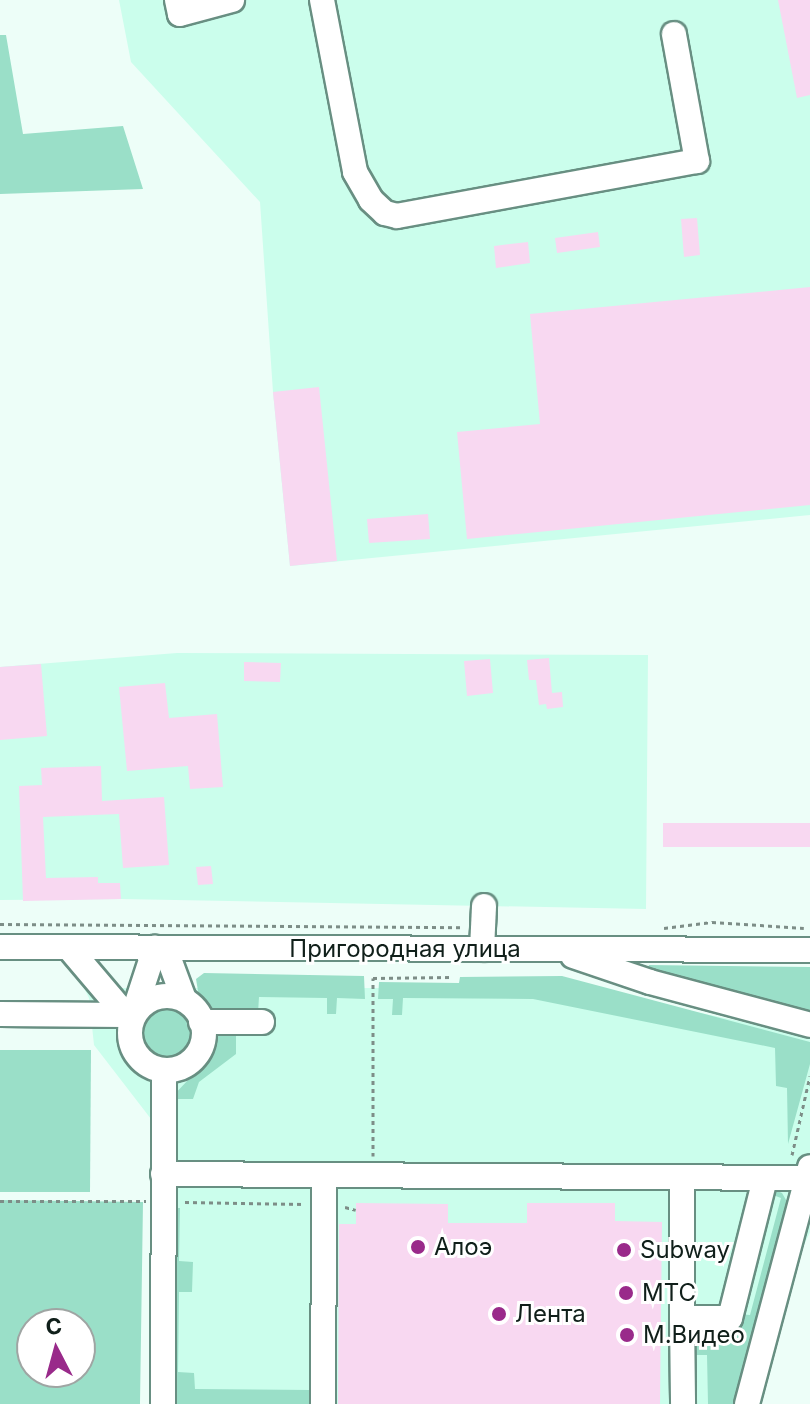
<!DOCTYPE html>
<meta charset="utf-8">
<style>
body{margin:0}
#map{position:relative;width:810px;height:1404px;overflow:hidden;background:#edfef8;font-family:Inter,sans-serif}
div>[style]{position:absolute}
.built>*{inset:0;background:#cbfeec}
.green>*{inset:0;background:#9adfc8}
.round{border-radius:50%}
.building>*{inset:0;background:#f8d8f1}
.path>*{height:3px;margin-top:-1.5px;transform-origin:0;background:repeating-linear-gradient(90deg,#7d8d87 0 4px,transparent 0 8px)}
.roads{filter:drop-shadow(2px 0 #688f82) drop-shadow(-2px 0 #688f82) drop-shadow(0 2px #688f82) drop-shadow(0 -2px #688f82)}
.minor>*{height:24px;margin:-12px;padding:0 12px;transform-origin:12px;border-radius:12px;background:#fff}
.minor>.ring{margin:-12px;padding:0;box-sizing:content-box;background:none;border:24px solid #fff;border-radius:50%}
.dots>*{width:22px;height:22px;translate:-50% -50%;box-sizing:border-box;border:4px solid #fff;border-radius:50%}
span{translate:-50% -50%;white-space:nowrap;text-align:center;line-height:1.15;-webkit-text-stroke:6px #fff;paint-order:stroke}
.street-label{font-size:24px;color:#101f1a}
.poi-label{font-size:24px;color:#101f1a}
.left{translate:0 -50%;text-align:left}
.north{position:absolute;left:16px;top:1308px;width:80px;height:80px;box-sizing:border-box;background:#fff;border:2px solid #9fa5a3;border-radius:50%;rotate:354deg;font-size:22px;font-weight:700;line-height:32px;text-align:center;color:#101f1a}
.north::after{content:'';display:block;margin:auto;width:28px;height:36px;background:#992a8a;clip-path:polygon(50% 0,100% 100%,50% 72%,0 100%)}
</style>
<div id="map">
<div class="built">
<div style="clip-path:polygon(119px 0,810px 0,810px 515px,290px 566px,273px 392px,260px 202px,131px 62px)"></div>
<div style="clip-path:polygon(177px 653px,648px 655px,646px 909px,121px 899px,0 900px,0 667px)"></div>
<div style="clip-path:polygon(84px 988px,581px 988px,810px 1036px,810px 1232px,794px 1267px,760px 1404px,152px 1404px,151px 1119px,94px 1045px,89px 998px)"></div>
</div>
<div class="green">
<div style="clip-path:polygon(0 35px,6px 35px,23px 134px,123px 126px,143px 189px,0 194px)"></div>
<div style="clip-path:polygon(649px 965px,810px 967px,810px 1013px,647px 970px)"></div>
<div style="clip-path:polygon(204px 973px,364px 976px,365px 999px,337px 998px,336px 1014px,327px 1014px,327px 998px,259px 997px,258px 1013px,219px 1013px,206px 1008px,199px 997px,196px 979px)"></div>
<div style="clip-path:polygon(562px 976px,810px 1042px,810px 1064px,788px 1144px,787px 1088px,776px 1086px,775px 1048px,533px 999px,403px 998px,402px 1015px,392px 1015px,393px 999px,378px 999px,379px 982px,459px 983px,460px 977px)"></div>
<div class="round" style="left:141px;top:1007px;width:50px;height:50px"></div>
<div style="clip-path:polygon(230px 1031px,236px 1035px,236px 1054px,199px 1082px,193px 1099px,178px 1099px,178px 1161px,169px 1161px,171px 1098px,207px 1060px,213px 1039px,219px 1032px)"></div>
<div style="clip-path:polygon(0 1050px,91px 1050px,90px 1192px,0 1192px)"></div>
<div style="clip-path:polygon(775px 1190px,782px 1193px,789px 1205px,735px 1404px,708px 1404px,707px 1355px,694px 1355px,694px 1334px,738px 1333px,738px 1314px,750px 1315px,781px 1198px,773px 1195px)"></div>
<div style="clip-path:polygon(evenodd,0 1200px,143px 1202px,140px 1404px,0 1404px,0 1200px,32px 1324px,80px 1324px,80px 1372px,32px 1372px,32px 1324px)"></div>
<div style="clip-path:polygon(169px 1208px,180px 1208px,179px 1261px,193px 1262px,192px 1292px,179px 1292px,178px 1372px,194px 1373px,195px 1389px,310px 1390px,311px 1404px,170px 1404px)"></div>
</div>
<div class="building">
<div style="clip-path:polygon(778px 0,810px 0,810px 95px,797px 98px)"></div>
<div style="clip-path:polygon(697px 218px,700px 255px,684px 257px,681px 219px)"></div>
<div style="clip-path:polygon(598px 232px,600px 247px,557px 253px,555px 238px)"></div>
<div style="clip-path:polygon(528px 242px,530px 263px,496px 268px,494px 246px)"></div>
<div style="clip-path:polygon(810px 287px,810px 505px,467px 539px,457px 432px,540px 424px,530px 314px)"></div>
<div style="clip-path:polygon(319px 387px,337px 561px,290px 566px,273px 392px)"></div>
<div style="clip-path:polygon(428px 514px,430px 539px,369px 543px,367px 519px)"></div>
<div style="clip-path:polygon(549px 658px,552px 693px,562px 692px,563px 707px,547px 709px,546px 704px,539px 705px,536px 680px,529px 680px,527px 660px)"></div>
<div style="clip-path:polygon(490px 659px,493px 693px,467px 696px,464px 661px)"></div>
<div style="clip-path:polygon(244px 662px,281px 663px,280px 682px,244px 681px)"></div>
<div style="clip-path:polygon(41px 664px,47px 736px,0 740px,0 667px)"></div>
<div style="clip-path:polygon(165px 683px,169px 718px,217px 714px,223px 787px,190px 789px,188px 766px,127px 771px,119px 687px)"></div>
<div style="clip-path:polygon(101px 766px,102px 801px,164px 797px,169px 865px,123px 868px,119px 814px,43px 817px,46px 878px,98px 877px,98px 883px,120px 883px,121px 899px,23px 901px,19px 786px,42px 785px,41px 768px)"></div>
<div style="clip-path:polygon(663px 823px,810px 823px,810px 847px,663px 847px)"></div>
<div style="clip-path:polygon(211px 866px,213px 884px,198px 885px,196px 867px)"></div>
<div style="clip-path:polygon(356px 1203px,448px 1204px,448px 1223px,527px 1223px,527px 1203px,615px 1203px,615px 1221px,662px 1222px,660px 1404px,338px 1404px,339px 1224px,356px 1224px)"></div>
</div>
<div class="path">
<div style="left:0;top:924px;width:464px;rotate:0.4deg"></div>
<div style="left:664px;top:928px;width:48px;rotate:-7.1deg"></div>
<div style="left:712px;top:922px;width:92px;rotate:3.7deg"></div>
<div style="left:792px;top:1155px;width:81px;rotate:-77.2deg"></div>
<div style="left:373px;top:1156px;width:178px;rotate:-90deg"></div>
<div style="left:373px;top:978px;width:79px;rotate:-0.7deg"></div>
<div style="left:0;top:1201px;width:146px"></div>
<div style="left:185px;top:1202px;width:120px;rotate:1deg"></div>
<div style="left:345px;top:1207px;width:11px;rotate:15deg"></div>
</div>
<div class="roads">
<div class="minor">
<div style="left:177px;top:0;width:14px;rotate:78deg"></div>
<div style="left:180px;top:14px;width:54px;rotate:-15.1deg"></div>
<div style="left:322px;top:0;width:175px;rotate:79.1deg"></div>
<div style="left:355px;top:172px;width:32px;rotate:60deg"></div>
<div style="left:371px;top:200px;width:19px;rotate:43deg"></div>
<div style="left:385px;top:213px;width:12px;rotate:14deg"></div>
<div style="left:397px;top:216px;width:305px;rotate:-10.4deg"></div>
<div style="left:697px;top:161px;width:129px;rotate:-100.3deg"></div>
<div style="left:0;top:947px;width:810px;rotate:0.21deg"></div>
<div style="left:69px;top:948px;width:96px;rotate:49.7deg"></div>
<div style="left:165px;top:948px;width:54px;rotate:69.6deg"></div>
<div style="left:482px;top:949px;width:43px;rotate:-87.3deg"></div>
<div style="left:573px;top:956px;width:81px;rotate:18.7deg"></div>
<div style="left:650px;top:982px;width:166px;rotate:15deg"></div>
<div class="ring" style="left:130px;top:996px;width:50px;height:50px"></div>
<div style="left:0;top:1014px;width:125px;rotate:0.5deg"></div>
<div style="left:133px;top:1015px;width:71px;rotate:-71.8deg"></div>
<div style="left:201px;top:1022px;width:61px"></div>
<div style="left:163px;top:1174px;width:644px;rotate:0.36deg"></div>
<div style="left:682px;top:1178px;width:140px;rotate:90deg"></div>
<div style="left:682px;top:1318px;width:48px"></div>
<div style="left:730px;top:1318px;width:143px;rotate:-75.9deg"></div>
<div style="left:682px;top:1318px;width:86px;rotate:89.3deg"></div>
<div style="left:163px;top:1404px;width:334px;rotate:-89.8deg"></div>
<div style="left:323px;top:1404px;width:229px;rotate:-89.7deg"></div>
<div style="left:747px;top:1404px;width:245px;rotate:-75.1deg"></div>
</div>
</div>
<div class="dots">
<div style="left:418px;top:1247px;background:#992a8a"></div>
<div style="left:624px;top:1250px;background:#992a8a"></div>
<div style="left:626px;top:1293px;background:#992a8a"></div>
<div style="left:499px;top:1314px;background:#992a8a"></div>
<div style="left:627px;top:1335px;background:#992a8a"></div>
</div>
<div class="street-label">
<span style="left:405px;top:949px">Пригородная улица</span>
</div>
<div class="poi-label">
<span class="left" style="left:434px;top:1247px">Алоэ</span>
<span class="left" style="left:640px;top:1250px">Subway</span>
<span class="left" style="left:642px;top:1293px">МТС</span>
<span class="left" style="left:515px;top:1314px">Лента</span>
<span class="left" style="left:643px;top:1335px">М.Видео</span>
</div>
<div class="north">С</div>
</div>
